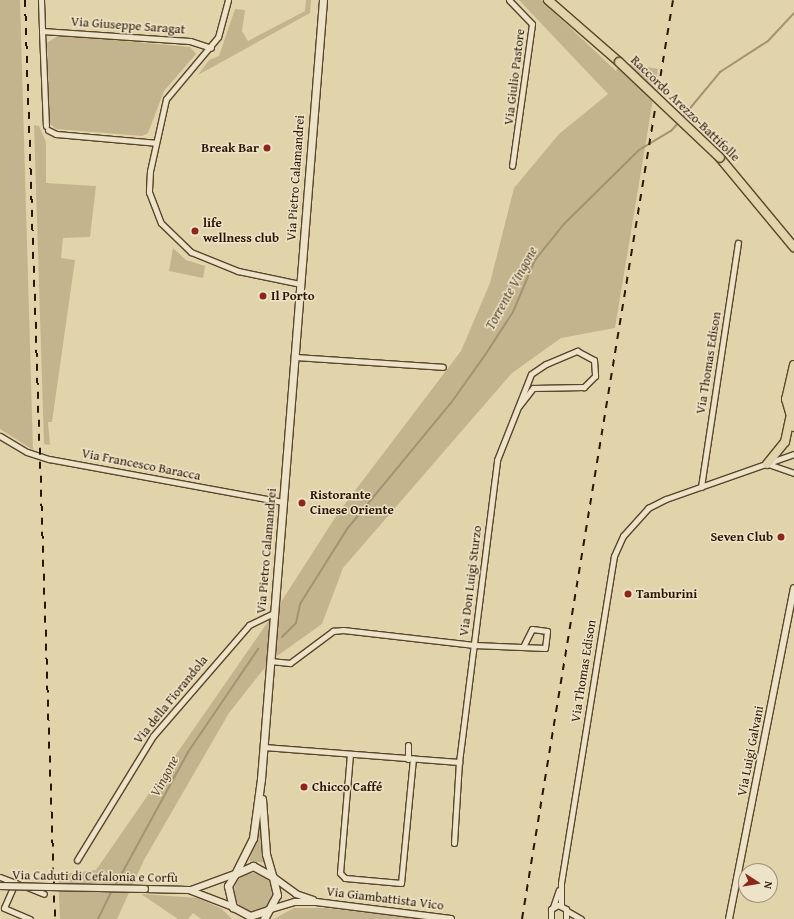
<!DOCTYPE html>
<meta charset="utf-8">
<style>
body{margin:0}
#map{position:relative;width:794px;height:919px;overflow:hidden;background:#e2d4aa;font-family:"Gentium Book Plus",serif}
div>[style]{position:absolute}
.green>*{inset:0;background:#c3b48d}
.round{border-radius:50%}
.stream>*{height:2px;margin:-1px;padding:0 1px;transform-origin:1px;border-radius:1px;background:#a49370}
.roads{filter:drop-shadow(1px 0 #5a452a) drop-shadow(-1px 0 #5a452a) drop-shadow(0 1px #5a452a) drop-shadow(0 -1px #5a452a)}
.minor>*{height:5px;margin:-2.5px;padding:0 2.5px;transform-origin:2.5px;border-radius:2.5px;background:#ece3c8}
.tertiary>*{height:6px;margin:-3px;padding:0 3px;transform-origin:3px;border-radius:3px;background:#ece3c8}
.secondary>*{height:7px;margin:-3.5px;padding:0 3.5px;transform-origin:3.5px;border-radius:3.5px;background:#ece3c8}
.primary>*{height:8px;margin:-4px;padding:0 4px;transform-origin:4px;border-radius:4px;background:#e2d4aa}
.rail>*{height:2px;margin-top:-1px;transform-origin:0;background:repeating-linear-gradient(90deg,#2c1500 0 7px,transparent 0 14px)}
.bridges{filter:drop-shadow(1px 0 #5a452a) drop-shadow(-1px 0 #5a452a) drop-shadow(0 1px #5a452a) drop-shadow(0 -1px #5a452a)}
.tertiary-bridge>*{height:6px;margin:-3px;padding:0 3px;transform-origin:3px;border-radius:3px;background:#ece3c8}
.primary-bridge>*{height:8px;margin:-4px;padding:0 4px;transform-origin:4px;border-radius:4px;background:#e2d4aa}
.dots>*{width:11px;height:11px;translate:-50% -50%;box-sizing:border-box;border:2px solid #ece3c8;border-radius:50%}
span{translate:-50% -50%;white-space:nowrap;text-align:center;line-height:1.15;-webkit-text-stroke:3px #ece3c8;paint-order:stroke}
.street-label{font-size:13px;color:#2c1500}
.poi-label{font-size:13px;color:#2c1500;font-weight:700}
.right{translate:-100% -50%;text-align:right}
.left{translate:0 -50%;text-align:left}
.water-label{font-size:14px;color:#5c472d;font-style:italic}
.north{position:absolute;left:738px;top:863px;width:40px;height:40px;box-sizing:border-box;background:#ece3c8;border:1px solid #9f9178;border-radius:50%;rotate:102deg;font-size:11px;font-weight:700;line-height:16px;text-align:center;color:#2c1500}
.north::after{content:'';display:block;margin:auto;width:14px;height:18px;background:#8f2418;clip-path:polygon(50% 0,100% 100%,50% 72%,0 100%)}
</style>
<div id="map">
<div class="green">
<div style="clip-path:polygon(0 0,20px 0,33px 450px,0 429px)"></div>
<div style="clip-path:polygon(306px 0,311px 0,310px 13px,198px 75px,209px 60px,219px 56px,235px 9px,245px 10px,242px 31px,248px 41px,305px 11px)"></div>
<div style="clip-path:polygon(519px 0,541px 0,616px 71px,619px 62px,658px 69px,615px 328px,561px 338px,512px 373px,343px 568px,322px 624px,270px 661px,229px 713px,144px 860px,117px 919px,60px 919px,58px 875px,96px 870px,274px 613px,338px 513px,461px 351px,490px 283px,514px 188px,559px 134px,608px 94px)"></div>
<div style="clip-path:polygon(59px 35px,190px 47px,196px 54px,164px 91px,148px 133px,142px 136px,56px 129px,50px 124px,47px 43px)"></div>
<div style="clip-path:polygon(34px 125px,39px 126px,46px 142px,46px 183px,96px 186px,90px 237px,63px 238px,61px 258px,75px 260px,52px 422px,48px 422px,50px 445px,44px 444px)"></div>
<div style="clip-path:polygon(173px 248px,186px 260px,205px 266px,203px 278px,169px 271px)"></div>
<div style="clip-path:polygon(260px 824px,262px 824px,266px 863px,249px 861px)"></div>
<div class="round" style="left:234px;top:873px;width:38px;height:38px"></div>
<div style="clip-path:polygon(141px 894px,198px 898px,222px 909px,232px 919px,201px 919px,193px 913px,188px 919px,178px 919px)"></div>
<div style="clip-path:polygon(294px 908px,325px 908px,423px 919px,274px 919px)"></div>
</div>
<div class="stream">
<div style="left:682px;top:118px;width:60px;rotate:-50.4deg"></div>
<div style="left:720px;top:72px;width:57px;rotate:-32.9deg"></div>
<div style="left:768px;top:41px;width:38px;rotate:-47deg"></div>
<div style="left:282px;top:637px;width:20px;rotate:-45deg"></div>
<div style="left:296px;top:623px;width:19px;rotate:-78deg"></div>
<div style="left:300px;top:604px;width:89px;rotate:-57.9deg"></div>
<div style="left:347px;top:529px;width:163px;rotate:-50.5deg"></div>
<div style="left:451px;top:403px;width:59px;rotate:-54.7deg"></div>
<div style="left:485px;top:355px;width:51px;rotate:-56.9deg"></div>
<div style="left:513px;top:312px;width:56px;rotate:-67.1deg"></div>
<div style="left:535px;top:260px;width:46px;rotate:-51.1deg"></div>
<div style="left:564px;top:224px;width:105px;rotate:-44.6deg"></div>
<div style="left:639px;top:150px;width:37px;rotate:-31deg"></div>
<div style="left:671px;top:131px;width:12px;rotate:-48deg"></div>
<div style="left:115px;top:886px;width:153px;rotate:-61.4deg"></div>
<div style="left:188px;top:752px;width:125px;rotate:-55.8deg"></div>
<div style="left:98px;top:919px;width:32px;rotate:-64deg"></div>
</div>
<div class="roads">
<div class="minor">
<div style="left:41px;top:0;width:31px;rotate:88deg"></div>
<div style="left:42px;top:31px;width:148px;rotate:3.9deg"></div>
<div style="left:190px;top:41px;width:22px;rotate:18deg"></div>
<div style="left:228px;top:0;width:38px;rotate:105deg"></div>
<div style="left:218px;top:37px;width:81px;rotate:130deg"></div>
<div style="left:166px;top:99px;width:74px;rotate:102.5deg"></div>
<div style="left:150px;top:171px;width:21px;rotate:93deg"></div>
<div style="left:149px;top:192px;width:33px;rotate:69deg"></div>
<div style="left:161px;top:223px;width:42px;rotate:44deg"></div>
<div style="left:191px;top:252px;width:51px;rotate:22deg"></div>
<div style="left:238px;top:271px;width:63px;rotate:11.8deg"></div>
<div style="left:509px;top:0;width:33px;rotate:46deg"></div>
<div style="left:532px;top:24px;width:143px;rotate:98deg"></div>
<div style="left:42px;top:31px;width:95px;rotate:87.6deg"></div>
<div style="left:48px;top:130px;width:9px;rotate:27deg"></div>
<div style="left:56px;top:134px;width:100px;rotate:5.1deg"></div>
<div style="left:294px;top:357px;width:149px;rotate:3.8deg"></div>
<div style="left:0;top:436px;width:31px;rotate:31deg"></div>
<div style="left:27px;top:452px;width:23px;rotate:18deg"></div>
<div style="left:49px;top:459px;width:238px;rotate:10.4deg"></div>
<div style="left:768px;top:464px;width:28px;rotate:19deg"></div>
<div style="left:701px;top:487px;width:247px;rotate:-81.4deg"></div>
<div style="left:270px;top:661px;width:20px;rotate:6deg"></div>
<div style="left:290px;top:663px;width:54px;rotate:-36.7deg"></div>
<div style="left:333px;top:631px;width:10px;rotate:-6deg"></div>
<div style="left:343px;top:630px;width:132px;rotate:6.5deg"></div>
<div style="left:474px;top:645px;width:71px;rotate:2.4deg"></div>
<div style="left:545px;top:648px;width:17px;rotate:-83deg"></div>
<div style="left:547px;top:631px;width:15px;rotate:-172deg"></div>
<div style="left:532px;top:629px;width:18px;rotate:117deg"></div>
<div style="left:263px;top:747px;width:197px;rotate:4.4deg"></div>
<div style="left:459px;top:762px;width:304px;rotate:-82.8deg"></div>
<div style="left:497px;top:460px;width:92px;rotate:-68.4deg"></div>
<div style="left:531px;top:374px;width:18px;rotate:-34deg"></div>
<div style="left:546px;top:364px;width:34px;rotate:-23deg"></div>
<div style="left:577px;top:351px;width:19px;rotate:28deg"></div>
<div style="left:594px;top:360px;width:16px;rotate:86deg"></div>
<div style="left:595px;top:376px;width:16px;rotate:135deg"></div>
<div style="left:584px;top:387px;width:51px;rotate:178.9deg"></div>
<div style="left:533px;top:388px;width:23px;rotate:128deg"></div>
<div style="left:350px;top:754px;width:119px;rotate:94.8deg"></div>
<div style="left:340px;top:873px;width:7px;rotate:45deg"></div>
<div style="left:345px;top:878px;width:56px;rotate:5.1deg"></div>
<div style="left:401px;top:883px;width:125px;rotate:-84.5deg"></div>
<div style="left:408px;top:759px;width:14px;rotate:-90deg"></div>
<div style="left:454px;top:843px;width:81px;rotate:-86.5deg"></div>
<div style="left:77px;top:860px;width:145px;rotate:-58.5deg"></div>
<div style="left:153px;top:736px;width:147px;rotate:-49.1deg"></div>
<div style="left:249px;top:625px;width:28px;rotate:-26deg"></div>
<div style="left:0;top:877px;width:19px;rotate:21deg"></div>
<div style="left:15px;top:883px;width:27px;rotate:114deg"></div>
<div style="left:4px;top:908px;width:28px;rotate:23deg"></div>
<div style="left:27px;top:887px;width:18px;rotate:22deg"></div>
<div style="left:561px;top:906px;width:23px;rotate:-90deg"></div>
<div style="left:561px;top:883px;width:331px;rotate:-80.8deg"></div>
<div style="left:614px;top:556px;width:22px;rotate:-66deg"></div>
<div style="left:623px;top:536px;width:38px;rotate:-48deg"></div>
<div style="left:648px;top:508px;width:20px;rotate:-27deg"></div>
<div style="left:666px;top:499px;width:136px;rotate:-19.4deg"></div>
<div style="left:553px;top:907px;width:18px;rotate:-71deg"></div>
<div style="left:567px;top:911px;width:16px;rotate:30deg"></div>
<div style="left:551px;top:919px;width:10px;rotate:-90deg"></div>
<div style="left:551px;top:909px;width:8px;rotate:-30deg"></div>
<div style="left:558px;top:905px;width:9px;rotate:27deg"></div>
<div style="left:566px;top:909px;width:10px;rotate:90deg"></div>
</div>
<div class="tertiary">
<div style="left:273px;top:877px;width:29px;rotate:36deg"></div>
<div style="left:296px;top:894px;width:18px;rotate:19deg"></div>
<div style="left:145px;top:889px;width:44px;rotate:1.3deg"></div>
<div style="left:189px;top:890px;width:47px;rotate:21.1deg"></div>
<div style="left:191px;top:890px;width:47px;rotate:-20deg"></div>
<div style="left:268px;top:910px;width:28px;rotate:-17deg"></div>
<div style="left:295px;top:902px;width:21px"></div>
<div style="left:316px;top:902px;width:136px;rotate:7.2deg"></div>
<div style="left:729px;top:919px;width:337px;rotate:-78.9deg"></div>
</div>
<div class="secondary">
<div style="left:262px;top:799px;width:55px;rotate:85.8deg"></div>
<div style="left:266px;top:854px;width:22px;rotate:74deg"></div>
<div style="left:235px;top:874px;width:40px;rotate:-63.4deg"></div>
<div style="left:253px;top:838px;width:60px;rotate:-82.3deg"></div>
<div style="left:261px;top:779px;width:781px;rotate:-85.45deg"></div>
<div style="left:264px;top:919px;width:27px;rotate:-62deg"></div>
<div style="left:277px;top:895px;width:18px;rotate:-103deg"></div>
<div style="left:273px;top:877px;width:23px;rotate:-151deg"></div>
<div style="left:253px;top:866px;width:20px;rotate:156deg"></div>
<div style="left:235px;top:874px;width:14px;rotate:120deg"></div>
<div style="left:228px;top:886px;width:22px;rotate:77deg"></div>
<div style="left:233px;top:907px;width:19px;rotate:28deg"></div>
<div style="left:250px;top:916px;width:19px;rotate:-18deg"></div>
</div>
<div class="primary">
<div style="left:548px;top:0;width:94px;rotate:41.1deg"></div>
<div style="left:720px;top:158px;width:116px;rotate:50.3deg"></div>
<div style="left:794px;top:365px;width:35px;rotate:103deg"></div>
<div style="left:786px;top:399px;width:29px;rotate:74deg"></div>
<div style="left:794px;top:413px;width:26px;rotate:-90deg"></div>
<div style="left:767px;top:464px;width:28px;rotate:-51deg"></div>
<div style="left:785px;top:442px;width:24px;rotate:-78deg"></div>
</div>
</div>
<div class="rail">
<div style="left:25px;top:0;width:919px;rotate:88.13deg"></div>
<div style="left:522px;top:919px;width:931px;rotate:-80.67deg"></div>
</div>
<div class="bridges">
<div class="tertiary-bridge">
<div style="left:0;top:886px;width:145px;rotate:1.2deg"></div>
</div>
<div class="primary-bridge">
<div style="left:619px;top:62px;width:139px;rotate:43.5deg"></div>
</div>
</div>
<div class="dots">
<div style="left:267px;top:148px;background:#8f2418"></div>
<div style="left:195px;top:231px;background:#8f2418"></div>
<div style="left:263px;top:296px;background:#8f2418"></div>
<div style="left:302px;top:503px;background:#8f2418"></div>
<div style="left:781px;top:537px;background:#8f2418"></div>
<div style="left:628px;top:594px;background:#8f2418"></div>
<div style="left:304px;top:787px;background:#8f2418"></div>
</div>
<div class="street-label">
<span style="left:128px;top:26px;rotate:4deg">Via Giuseppe Saragat</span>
<span style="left:515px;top:77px;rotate:-83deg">Via Giulio Pastore</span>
<span style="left:685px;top:109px;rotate:44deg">Raccordo Arezzo-Battifolle</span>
<span style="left:296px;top:178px;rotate:-86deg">Via Pietro Calamandrei</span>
<span style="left:709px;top:363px;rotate:-81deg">Via Thomas Edison</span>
<span style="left:141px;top:465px;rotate:11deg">Via Francesco Baracca</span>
<span style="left:267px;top:551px;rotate:-85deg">Via Pietro Calamandrei</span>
<span style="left:471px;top:581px;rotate:-83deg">Via Don Luigi Sturzo</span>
<span style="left:584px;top:671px;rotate:-81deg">Via Thomas Edison</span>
<span style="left:171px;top:700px;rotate:-51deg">Via della Fiorandola</span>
<span style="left:751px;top:751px;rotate:-79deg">Via Luigi Galvani</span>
<span style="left:95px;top:877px;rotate:1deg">Via Caduti di Cefalonia e Corfù</span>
<span style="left:385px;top:899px;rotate:7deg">Via Giambattista Vico</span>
</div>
<div class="poi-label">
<span class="right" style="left:259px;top:148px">Break Bar</span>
<span class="left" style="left:203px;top:231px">life<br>wellness club</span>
<span class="left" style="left:271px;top:296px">Il Porto</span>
<span class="left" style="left:310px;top:503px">Ristorante<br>Cinese Oriente</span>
<span class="right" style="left:773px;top:537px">Seven Club</span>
<span class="left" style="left:636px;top:594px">Tamburini</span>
<span class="left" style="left:312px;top:787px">Chicco Caffé</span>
</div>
<div class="water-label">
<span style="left:511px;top:288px;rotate:-61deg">Torrente Vingone</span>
<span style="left:164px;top:776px;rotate:-62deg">Vingone</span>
</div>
<div class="north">N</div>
</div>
